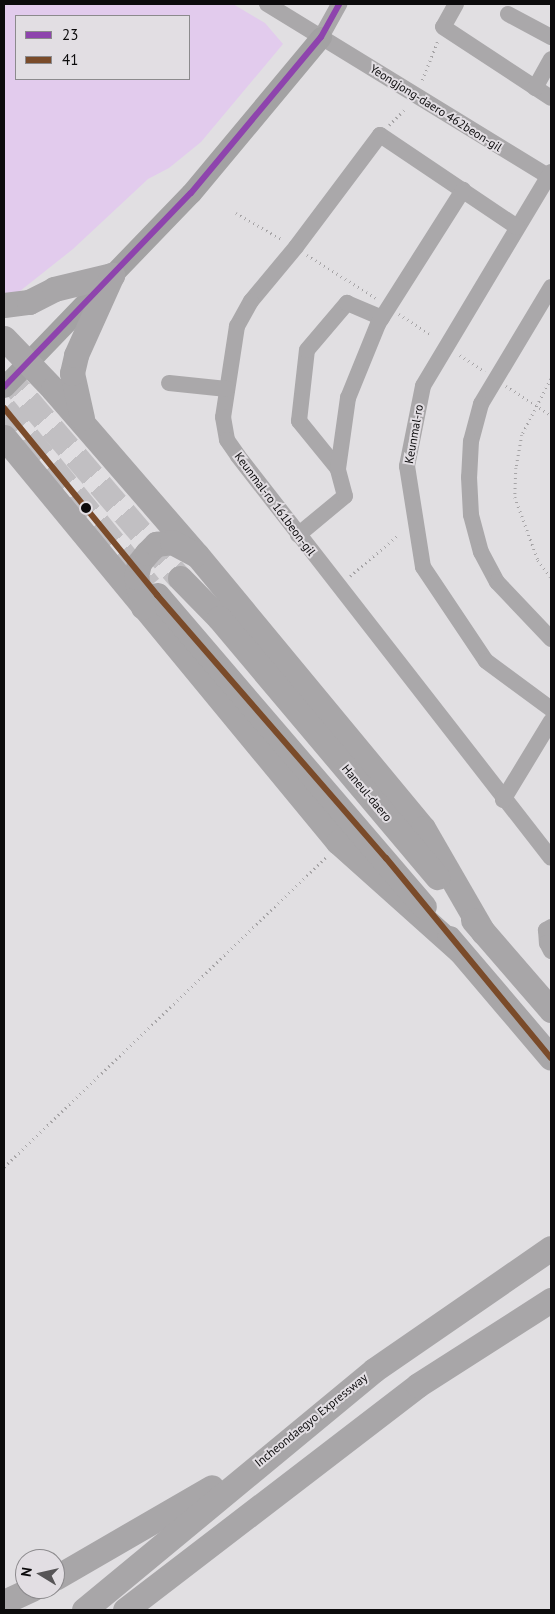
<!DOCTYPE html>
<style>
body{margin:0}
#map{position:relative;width:555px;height:1614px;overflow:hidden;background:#e1dfe2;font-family:"PT Sans",sans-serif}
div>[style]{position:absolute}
.green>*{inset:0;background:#e2cbed}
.highway-tunnel>*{height:25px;margin-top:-12.5px;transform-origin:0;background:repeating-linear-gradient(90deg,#c1bfc2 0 25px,transparent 0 37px)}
.path>*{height:2.5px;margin-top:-1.25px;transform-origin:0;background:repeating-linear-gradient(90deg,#a6a4a6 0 1px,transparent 0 5px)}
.minor>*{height:16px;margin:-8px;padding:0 8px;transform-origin:8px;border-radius:8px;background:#aaa8aa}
.major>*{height:21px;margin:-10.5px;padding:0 10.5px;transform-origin:10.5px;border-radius:10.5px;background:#a3a2a3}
.highway>*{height:25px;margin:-12.5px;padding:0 12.5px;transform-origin:12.5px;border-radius:12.5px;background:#a8a6a8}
.highway-bridge>*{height:25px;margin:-12.5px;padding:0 12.5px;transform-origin:12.5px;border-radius:12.5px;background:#a8a6a8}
.bus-1>*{height:6px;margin:-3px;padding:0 3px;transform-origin:3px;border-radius:3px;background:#8e44ad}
.bus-2>*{height:6px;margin:-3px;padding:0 3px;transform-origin:3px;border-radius:3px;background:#7a4b2a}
.dots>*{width:14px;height:14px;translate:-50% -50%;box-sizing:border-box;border:2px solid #e2dee3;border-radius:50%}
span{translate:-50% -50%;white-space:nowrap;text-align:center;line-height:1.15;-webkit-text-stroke:4px #e2dee3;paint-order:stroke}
.street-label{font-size:12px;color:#0c0b0c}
.frame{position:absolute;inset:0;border:5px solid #0c0b0c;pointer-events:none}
.legend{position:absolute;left:15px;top:15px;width:175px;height:65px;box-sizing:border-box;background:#e2dee3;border:1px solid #8c8a8d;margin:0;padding:6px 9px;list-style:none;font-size:15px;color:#0c0b0c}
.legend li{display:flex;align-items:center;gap:10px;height:25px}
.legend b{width:25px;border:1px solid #8c8a8d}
.north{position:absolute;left:15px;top:1549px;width:50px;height:50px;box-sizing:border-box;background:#e2dee3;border:1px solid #8c8a8d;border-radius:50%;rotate:279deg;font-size:14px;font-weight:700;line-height:20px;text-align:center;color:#0c0b0c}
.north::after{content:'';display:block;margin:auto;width:18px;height:22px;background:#575557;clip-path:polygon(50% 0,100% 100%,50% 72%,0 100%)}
</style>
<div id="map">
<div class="green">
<div style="clip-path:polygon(evenodd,4px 4px,233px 4px,265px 23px,283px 44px,201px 142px,169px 168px,148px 179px,73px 249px,15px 295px,4px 294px,4px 4px,16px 16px,189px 16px,189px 79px,16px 79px,16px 16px)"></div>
</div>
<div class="highway-tunnel">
<div style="left:4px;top:372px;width:271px;rotate:49.5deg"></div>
<div style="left:4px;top:408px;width:230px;rotate:50.8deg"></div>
</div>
<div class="path">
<div style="left:422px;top:80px;width:43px;rotate:-68.2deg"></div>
<div style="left:389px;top:125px;width:21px;rotate:-45deg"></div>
<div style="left:236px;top:213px;width:54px;rotate:29.9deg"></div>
<div style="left:307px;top:255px;width:81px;rotate:31.9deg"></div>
<div style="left:399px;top:314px;width:38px;rotate:33deg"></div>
<div style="left:460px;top:355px;width:30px;rotate:34deg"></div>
<div style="left:551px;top:379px;width:63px;rotate:117.4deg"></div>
<div style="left:522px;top:435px;width:34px;rotate:100deg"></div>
<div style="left:516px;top:468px;width:29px;rotate:92deg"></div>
<div style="left:515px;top:497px;width:67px;rotate:69.9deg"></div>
<div style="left:538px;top:560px;width:21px;rotate:53deg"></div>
<div style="left:506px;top:386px;width:54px;rotate:32.8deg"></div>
<div style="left:350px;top:576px;width:63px;rotate:-40.5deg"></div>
<div style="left:4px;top:1167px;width:448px;rotate:-43.9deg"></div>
</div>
<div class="minor">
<div style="left:267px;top:4px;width:333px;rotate:31.5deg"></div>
<div style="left:456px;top:4px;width:26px;rotate:119deg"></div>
<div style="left:443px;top:27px;width:129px;rotate:33.3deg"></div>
<div style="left:508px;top:14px;width:49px;rotate:28.1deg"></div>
<div style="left:321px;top:37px;width:38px;rotate:-61deg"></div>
<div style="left:535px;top:88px;width:33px;rotate:-61deg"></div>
<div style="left:551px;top:172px;width:249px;rotate:120.9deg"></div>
<div style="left:423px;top:386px;width:82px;rotate:101.3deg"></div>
<div style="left:407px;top:466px;width:102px;rotate:81deg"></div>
<div style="left:423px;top:567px;width:113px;rotate:56.2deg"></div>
<div style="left:486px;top:661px;width:81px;rotate:36.4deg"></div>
<div style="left:517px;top:227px;width:165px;rotate:-146.1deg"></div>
<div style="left:380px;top:135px;width:140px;rotate:126.9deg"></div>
<div style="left:296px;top:247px;width:70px;rotate:129.8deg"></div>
<div style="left:251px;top:301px;width:29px;rotate:119deg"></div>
<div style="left:237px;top:326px;width:92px;rotate:98.7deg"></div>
<div style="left:223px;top:417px;width:23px;rotate:80deg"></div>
<div style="left:227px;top:440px;width:19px;rotate:55deg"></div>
<div style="left:238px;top:456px;width:509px;rotate:52.1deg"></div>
<div style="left:551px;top:287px;width:136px;rotate:120.9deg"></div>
<div style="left:481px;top:404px;width:38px;rotate:105deg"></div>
<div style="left:471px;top:441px;width:36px;rotate:93deg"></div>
<div style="left:469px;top:477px;width:38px;rotate:87deg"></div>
<div style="left:471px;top:515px;width:38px;rotate:75deg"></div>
<div style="left:481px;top:552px;width:34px;rotate:62deg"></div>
<div style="left:497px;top:582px;width:79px;rotate:46.5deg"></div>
<div style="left:169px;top:383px;width:58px;rotate:5.9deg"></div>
<div style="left:338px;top:469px;width:62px;rotate:-129.1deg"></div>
<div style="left:299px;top:421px;width:71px;rotate:-83.6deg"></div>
<div style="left:307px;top:350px;width:62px;rotate:-49.6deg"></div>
<div style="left:347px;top:303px;width:38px;rotate:23deg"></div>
<div style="left:298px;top:535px;width:61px;rotate:-39.7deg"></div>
<div style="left:345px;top:496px;width:28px;rotate:-105deg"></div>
<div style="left:338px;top:469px;width:72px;rotate:-82deg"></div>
<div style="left:348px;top:398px;width:80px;rotate:-67.9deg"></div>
<div style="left:378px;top:324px;width:159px;rotate:-57.6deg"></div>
<div style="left:503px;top:800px;width:92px;rotate:-58.7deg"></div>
<div style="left:551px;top:927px;width:6px;rotate:149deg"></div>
<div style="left:546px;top:930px;width:13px;rotate:86deg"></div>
<div style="left:547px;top:943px;width:9px;rotate:63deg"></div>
</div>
<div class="major">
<div style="left:4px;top:387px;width:269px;rotate:-46.1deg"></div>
<div style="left:191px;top:193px;width:203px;rotate:-50.2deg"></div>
</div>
<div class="highway">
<div style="left:4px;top:305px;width:25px;rotate:-7deg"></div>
<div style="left:29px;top:302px;width:28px;rotate:-27deg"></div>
<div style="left:54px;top:289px;width:60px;rotate:-13.6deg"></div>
<div style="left:4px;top:338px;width:71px;rotate:46.1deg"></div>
<div style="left:53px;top:389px;width:220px;rotate:49.1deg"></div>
<div style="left:197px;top:555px;width:354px;rotate:50.4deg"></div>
<div style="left:423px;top:828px;width:120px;rotate:60deg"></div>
<div style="left:82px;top:418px;width:46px;rotate:-102.5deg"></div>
<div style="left:72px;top:373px;width:18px;rotate:-77deg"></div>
<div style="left:76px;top:355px;width:88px;rotate:-65.8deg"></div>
<div style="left:4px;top:437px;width:525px;rotate:50.49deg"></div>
<div style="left:338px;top:842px;width:162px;rotate:41.8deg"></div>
<div style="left:180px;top:578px;width:56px;rotate:45.7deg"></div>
<div style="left:219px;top:618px;width:339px;rotate:49.9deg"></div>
<div style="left:157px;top:595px;width:410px;rotate:49.4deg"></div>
<div style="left:143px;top:607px;width:31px;rotate:-103deg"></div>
<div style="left:136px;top:577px;width:14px;rotate:-78deg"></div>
<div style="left:139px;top:563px;width:13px;rotate:-51deg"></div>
<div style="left:147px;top:553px;width:13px;rotate:-45deg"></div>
<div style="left:156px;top:544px;width:16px;rotate:-7deg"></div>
<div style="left:172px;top:542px;width:26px;rotate:28deg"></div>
<div style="left:473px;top:920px;width:119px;rotate:49.1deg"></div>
<div style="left:449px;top:938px;width:157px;rotate:49.6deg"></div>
<div style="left:55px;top:1578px;width:181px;rotate:-30.1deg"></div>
<div style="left:84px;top:1610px;width:376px;rotate:-39.6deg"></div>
<div style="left:374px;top:1370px;width:215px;rotate:-34.6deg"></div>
<div style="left:125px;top:1610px;width:369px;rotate:-37.5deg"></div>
<div style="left:418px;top:1385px;width:158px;rotate:-32.6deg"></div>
</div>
<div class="highway-bridge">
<div style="left:4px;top:1602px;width:31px;rotate:-25deg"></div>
</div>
<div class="bus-1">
<div style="left:4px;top:387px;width:269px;rotate:-46.1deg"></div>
<div style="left:191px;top:193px;width:203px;rotate:-50.2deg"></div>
<div style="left:321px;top:37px;width:38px;rotate:-61deg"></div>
</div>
<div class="bus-2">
<div style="left:4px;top:408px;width:242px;rotate:50.7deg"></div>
<div style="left:157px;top:595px;width:349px;rotate:49deg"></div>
<div style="left:386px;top:858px;width:259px;rotate:50.5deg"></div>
</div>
<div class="dots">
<div style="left:86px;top:508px;background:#0c0b0c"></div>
</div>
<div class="street-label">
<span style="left:436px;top:108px;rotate:32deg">Yeongjong-daero 462beon-gil</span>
<span style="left:414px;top:434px;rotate:-80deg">Keunmal-ro</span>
<span style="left:275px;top:504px;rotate:53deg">Keunmal-ro 161beon-gil</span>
<span style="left:367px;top:793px;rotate:50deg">Haneul-daero</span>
<span style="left:311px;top:1420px;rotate:-39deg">Incheondaegyo Expressway</span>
</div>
<div class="frame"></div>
<ul class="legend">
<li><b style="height:6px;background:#8e44ad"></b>23</li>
<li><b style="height:6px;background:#7a4b2a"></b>41</li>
</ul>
<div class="north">N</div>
</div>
